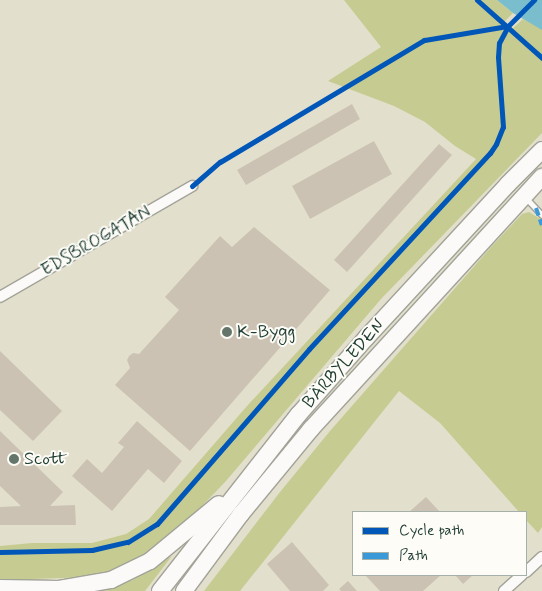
<!DOCTYPE html>
<meta charset="utf-8">
<style>
body{margin:0}
#map{position:relative;width:542px;height:591px;overflow:hidden;background:#e3dfcd;font-family:Mynerve,sans-serif}
div>[style]{position:absolute}
.green>*{inset:0;background:#c6cc91}
.water>*{inset:0;background:#7abdcc}
.building>*{inset:0;background:#cbc2b3}
.roads{filter:drop-shadow(1px 0 #a2a398) drop-shadow(-1px 0 #a2a398) drop-shadow(0 1px #a2a398) drop-shadow(0 -1px #a2a398)}
.lane>*{height:5px;margin:-2.5px;padding:0 2.5px;transform-origin:2.5px;border-radius:2.5px;background:#fbfaf8}
.street>*{height:10px;margin:-5px;padding:0 5px;transform-origin:5px;border-radius:5px;background:#fbfaf8}
.primary>*{height:16px;margin:-8px;padding:0 8px;transform-origin:8px;border-radius:8px;background:#fbfaf8}
.quiet>*{height:4px;margin-top:-2px;transform-origin:0;background:repeating-linear-gradient(90deg,#3a99d8 0 8px,transparent 0 12px)}
.cycleway>*{height:5px;margin:-2.5px;padding:0 2.5px;transform-origin:2.5px;border-radius:2.5px;background:#0057b8}
.dots>*{width:14px;height:14px;translate:-50% -50%;box-sizing:border-box;border:2px solid #fdfcf7;border-radius:50%}
span{translate:-50% -50%;white-space:nowrap;text-align:center;line-height:1.15;-webkit-text-stroke:4px #fdfcf7;paint-order:stroke}
.street-label{font-size:18px;color:#1f3d34}
.poi-label{font-size:18px;color:#1f3d34}
.left{translate:0 -50%;text-align:left}
.legend{position:absolute;left:352px;top:511px;width:175px;height:65px;box-sizing:border-box;background:#fdfcf7;border:1px solid #a4b0a9;margin:0;padding:6px 9px;list-style:none;font-size:15px;color:#1f3d34}
.legend li{display:flex;align-items:center;gap:10px;height:25px}
.legend b{width:25px;border:1px solid #a4b0a9}
</style>
<div id="map">
<div class="green">
<div style="clip-path:polygon(344px 0,497px 0,513px 13px,504px 22px,512px 29px,523px 19px,540px 28px,542px 30px,542px 133px,381px 299px,226px 481px,184px 525px,138px 559px,94px 577px,0 580px,0 546px,32px 543px,92px 543px,126px 534px,149px 519px,247px 406px,476px 159px,455px 146px,425px 122px,394px 106px,328px 81px,381px 47px)"></div>
<div style="clip-path:polygon(529px 212px,542px 220px,542px 527px,538px 533px,526px 520px,526px 512px,519px 512px,440px 423px,399px 391px,240px 591px,204px 591px,280px 492px,330px 431px,491px 247px,522px 214px)"></div>
<div style="clip-path:polygon(172px 556px,145px 591px,91px 591px,111px 588px,133px 580px)"></div>
</div>
<div class="water">
<div style="clip-path:polygon(497px 0,542px 0,542px 30px,513px 13px)"></div>
</div>
<div class="building">
<div style="clip-path:polygon(352px 104px,360px 119px,246px 185px,237px 170px)"></div>
<div style="clip-path:polygon(374px 141px,392px 174px,310px 219px,292px 186px)"></div>
<div style="clip-path:polygon(439px 144px,452px 155px,347px 272px,334px 260px)"></div>
<div style="clip-path:polygon(254px 227px,330px 290px,190px 451px,115px 385px,130px 368px,127px 360px,129px 356px,133px 353px,139px 354px,179px 310px,165px 297px,220px 236px,232px 247px)"></div>
<div style="clip-path:polygon(0 351px,62px 411px,33px 441px,0 410px)"></div>
<div style="clip-path:polygon(137px 421px,182px 461px,164px 483px,148px 469px,112px 511px,72px 476px,87px 459px,102px 473px,124px 447px,118px 443px)"></div>
<div style="clip-path:polygon(0 431px,63px 492px,50px 506px,75px 505px,76px 525px,0 525px,0 507px,21px 506px,0 486px)"></div>
<div style="clip-path:polygon(426px 497px,440px 512px,409px 512px)"></div>
<div style="clip-path:polygon(292px 542px,329px 585px,323px 591px,290px 591px,267px 564px)"></div>
<div style="clip-path:polygon(365px 575px,441px 575px,423px 591px,380px 591px)"></div>
<div style="clip-path:polygon(455px 575px,473px 575px,463px 584px)"></div>
<div style="clip-path:polygon(348px 581px,357px 591px,341px 591px,339px 589px)"></div>
</div>
<div class="roads">
<div class="lane">
<div style="left:526px;top:198px;width:23px;rotate:47deg"></div>
</div>
<div class="street">
<div style="left:0;top:297px;width:222px;rotate:-30deg"></div>
<div style="left:526px;top:572px;width:22px;rotate:-43deg"></div>
<div style="left:504px;top:591px;width:24px;rotate:-42deg"></div>
</div>
<div class="primary">
<div style="left:0;top:588px;width:59px;rotate:1deg"></div>
<div style="left:59px;top:589px;width:53px;rotate:-9.8deg"></div>
<div style="left:111px;top:580px;width:43px;rotate:-26deg"></div>
<div style="left:150px;top:561px;width:89px;rotate:-39.6deg"></div>
<div style="left:160px;top:591px;width:225px;rotate:-51.9deg"></div>
<div style="left:299px;top:414px;width:101px;rotate:-48.6deg"></div>
<div style="left:366px;top:338px;width:209px;rotate:-47.3deg"></div>
<div style="left:508px;top:184px;width:48px;rotate:-45deg"></div>
<div style="left:184px;top:591px;width:96px;rotate:-53.5deg"></div>
<div style="left:241px;top:514px;width:110px;rotate:-50.5deg"></div>
<div style="left:311px;top:429px;width:342px;rotate:-47.5deg"></div>
</div>
</div>
<div class="quiet">
<div style="left:536px;top:208px;width:18px;rotate:71deg"></div>
</div>
<div class="cycleway">
<div style="left:477px;top:0;width:87px;rotate:41.7deg"></div>
<div style="left:192px;top:186px;width:37px;rotate:-41deg"></div>
<div style="left:220px;top:162px;width:238px;rotate:-30.9deg"></div>
<div style="left:424px;top:40px;width:85px;rotate:-9.5deg"></div>
<div style="left:0;top:552px;width:92px;rotate:-1.2deg"></div>
<div style="left:92px;top:550px;width:37px;rotate:-13deg"></div>
<div style="left:128px;top:542px;width:34px;rotate:-32deg"></div>
<div style="left:157px;top:524px;width:232px;rotate:-49deg"></div>
<div style="left:309px;top:349px;width:267px;rotate:-47.3deg"></div>
<div style="left:490px;top:153px;width:11px;rotate:-56deg"></div>
<div style="left:496px;top:144px;width:18px;rotate:-68deg"></div>
<div style="left:503px;top:127px;width:70px;rotate:-94.1deg"></div>
<div style="left:498px;top:57px;width:14px;rotate:-86deg"></div>
<div style="left:499px;top:43px;width:19px;rotate:-62deg"></div>
<div style="left:508px;top:26px;width:37px;rotate:-45deg"></div>
</div>
<div class="dots">
<div style="left:227px;top:332px;background:#64766a"></div>
<div style="left:14px;top:459px;background:#64766a"></div>
</div>
<div class="street-label">
<span style="left:96px;top:241px;rotate:-30deg">EDSBROGATAN</span>
<span style="left:344px;top:364px;rotate:-48deg">BÄRBYLEDEN</span>
</div>
<div class="poi-label">
<span class="left" style="left:237px;top:332px">K-Bygg</span>
<span class="left" style="left:24px;top:459px">Scott</span>
</div>
<ul class="legend">
<li><b style="height:6px;background:#0057b8"></b>Cycle path</li>
<li><b style="height:6px;background:#3a99d8"></b>Path</li>
</ul>
</div>
